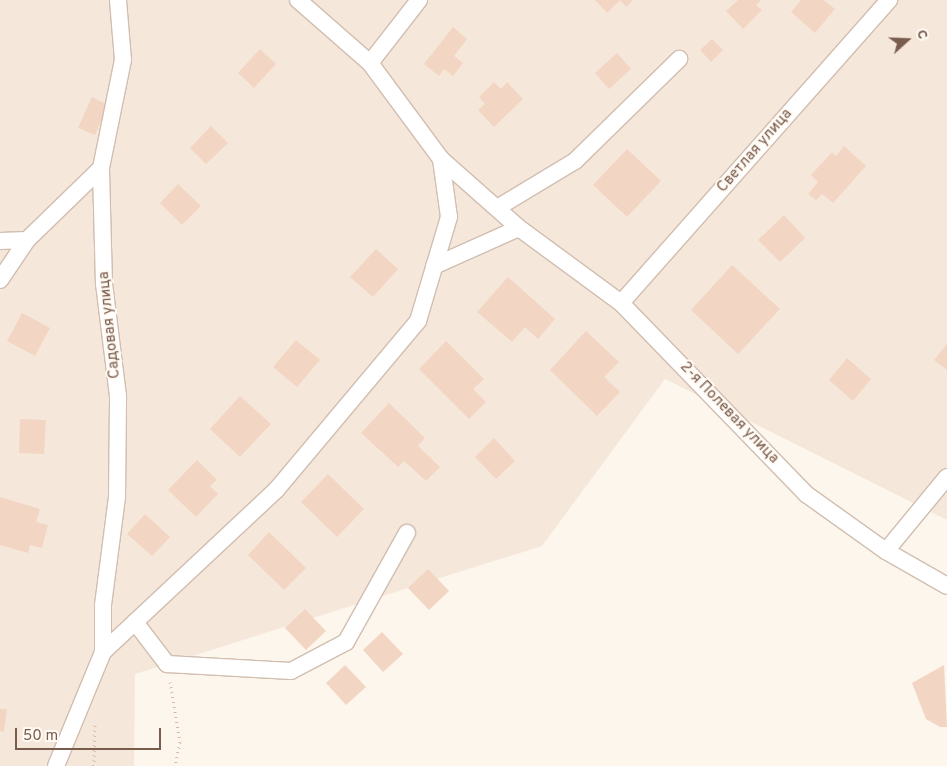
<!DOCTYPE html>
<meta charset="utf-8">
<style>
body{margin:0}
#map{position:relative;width:947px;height:766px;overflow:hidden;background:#fdf6ec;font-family:Overpass,sans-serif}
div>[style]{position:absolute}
.residential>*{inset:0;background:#f5e8da}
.building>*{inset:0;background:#f3d5c3}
.path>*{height:3px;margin-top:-1.5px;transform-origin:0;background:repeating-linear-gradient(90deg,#d9b8a5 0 1px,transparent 0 5px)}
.roads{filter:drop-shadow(1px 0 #d1beb0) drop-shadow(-1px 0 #d1beb0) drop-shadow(0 1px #d1beb0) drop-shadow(0 -1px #d1beb0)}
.street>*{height:16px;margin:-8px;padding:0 8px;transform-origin:8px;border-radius:8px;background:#fff}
span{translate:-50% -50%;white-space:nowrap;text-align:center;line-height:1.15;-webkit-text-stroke:4px #fffaf3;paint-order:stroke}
.street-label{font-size:15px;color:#7a5c4d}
.north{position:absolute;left:882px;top:15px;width:50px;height:50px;-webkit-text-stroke:4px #fffaf3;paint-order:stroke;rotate:70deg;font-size:14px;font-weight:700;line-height:20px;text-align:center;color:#7a5c4d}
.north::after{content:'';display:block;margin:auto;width:18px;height:22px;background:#7a5c4d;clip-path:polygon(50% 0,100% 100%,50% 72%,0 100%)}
.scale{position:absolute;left:15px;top:728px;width:146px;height:22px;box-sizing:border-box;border:2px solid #7a5c4d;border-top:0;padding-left:6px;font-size:15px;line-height:18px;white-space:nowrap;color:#7a5c4d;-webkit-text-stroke:4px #fffaf3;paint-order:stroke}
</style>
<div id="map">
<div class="residential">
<div style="clip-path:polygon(0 0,947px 0,947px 520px,665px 379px,542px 546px,135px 674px,134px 766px,0 766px)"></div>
</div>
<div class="building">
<div style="clip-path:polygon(595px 0,633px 0,626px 7px,620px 0,607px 13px)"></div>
<div style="clip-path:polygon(738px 0,761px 0,756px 5px,762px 10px,743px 29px,726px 11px)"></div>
<div style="clip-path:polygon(801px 0,824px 0,835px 9px,815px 33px,791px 12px)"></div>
<div style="clip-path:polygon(453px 27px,467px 39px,454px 56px,463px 63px,453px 76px,444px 69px,439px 76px,424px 64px)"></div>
<div style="clip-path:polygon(712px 39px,723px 50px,711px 62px,700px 50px)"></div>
<div style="clip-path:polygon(260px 49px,276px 64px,254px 88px,238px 73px)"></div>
<div style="clip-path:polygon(617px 53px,631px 69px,609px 89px,595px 73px)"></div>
<div style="clip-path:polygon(494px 82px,501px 89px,507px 82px,523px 99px,494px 127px,478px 110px,485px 104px,479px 97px)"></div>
<div style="clip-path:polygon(92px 97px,108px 105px,95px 135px,78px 128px)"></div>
<div style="clip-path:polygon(211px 126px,228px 143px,206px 164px,190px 148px)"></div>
<div style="clip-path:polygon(844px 146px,866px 166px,833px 203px,822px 194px,816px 200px,808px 194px,818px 182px,811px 175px,832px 152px,836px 156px)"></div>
<div style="clip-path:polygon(627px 149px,661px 181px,627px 217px,593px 185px)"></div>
<div style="clip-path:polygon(178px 184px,201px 206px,182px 225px,160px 203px)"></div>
<div style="clip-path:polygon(784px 215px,805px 238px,780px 262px,758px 240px)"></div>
<div style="clip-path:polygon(376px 249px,398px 269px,373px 297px,350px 277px)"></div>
<div style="clip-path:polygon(732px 265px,780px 309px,738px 354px,691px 310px)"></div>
<div style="clip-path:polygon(508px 277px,555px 319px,538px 339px,525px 327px,512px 342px,477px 312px)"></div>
<div style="clip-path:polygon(22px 313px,50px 328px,35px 356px,7px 341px)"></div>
<div style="clip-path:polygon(586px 331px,619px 362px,604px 377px,620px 392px,597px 416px,550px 370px)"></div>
<div style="clip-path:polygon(296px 340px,320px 360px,297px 387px,273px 367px)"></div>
<div style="clip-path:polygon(446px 341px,484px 379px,473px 389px,486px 402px,469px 419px,419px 369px)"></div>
<div style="clip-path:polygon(947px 344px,947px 370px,934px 360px)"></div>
<div style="clip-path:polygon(847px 358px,871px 379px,853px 401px,829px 380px)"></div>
<div style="clip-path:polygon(240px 396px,271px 424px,240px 457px,210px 429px)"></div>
<div style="clip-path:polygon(389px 403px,425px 438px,418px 446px,440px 467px,426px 481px,404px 461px,398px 467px,361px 433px)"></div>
<div style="clip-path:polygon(20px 419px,46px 420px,44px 454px,19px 453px)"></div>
<div style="clip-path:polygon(494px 438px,515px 461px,496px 479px,475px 457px)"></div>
<div style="clip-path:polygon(197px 460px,217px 480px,210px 486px,218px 494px,196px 517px,168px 490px)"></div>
<div style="clip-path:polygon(328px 474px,364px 509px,337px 537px,301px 502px)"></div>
<div style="clip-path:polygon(0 497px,40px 509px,36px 522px,48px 525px,42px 548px,30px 545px,28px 553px,0 545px)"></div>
<div style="clip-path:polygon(145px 514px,170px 537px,152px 556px,127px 534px)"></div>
<div style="clip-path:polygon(269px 532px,306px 568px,284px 590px,248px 555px)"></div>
<div style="clip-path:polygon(428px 569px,449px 591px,429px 610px,408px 588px)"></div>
<div style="clip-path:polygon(305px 609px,326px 631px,306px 650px,285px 628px)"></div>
<div style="clip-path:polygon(382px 632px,403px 654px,383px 672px,363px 650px)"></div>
<div style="clip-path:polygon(345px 665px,366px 687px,346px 705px,326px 683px)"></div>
<div style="clip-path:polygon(944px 665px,947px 727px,940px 727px,926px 719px,912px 683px)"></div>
<div style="clip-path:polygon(0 709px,7px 709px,4px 732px,0 731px)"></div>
</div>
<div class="path">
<div style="left:170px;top:682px;width:61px;rotate:80.5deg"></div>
<div style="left:180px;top:742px;width:25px;rotate:102deg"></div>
<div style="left:94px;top:766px;width:44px;rotate:-88.7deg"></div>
</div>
<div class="roads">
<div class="street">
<div style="left:298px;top:0;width:96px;rotate:41.2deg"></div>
<div style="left:370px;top:63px;width:119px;rotate:53.5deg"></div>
<div style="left:441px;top:159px;width:104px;rotate:41.5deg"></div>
<div style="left:519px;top:228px;width:127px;rotate:36.3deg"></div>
<div style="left:621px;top:303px;width:266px;rotate:45.9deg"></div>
<div style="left:806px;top:494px;width:98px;rotate:35.5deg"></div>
<div style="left:886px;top:551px;width:70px;rotate:29.8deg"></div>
<div style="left:370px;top:63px;width:80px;rotate:-52.1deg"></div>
<div style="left:497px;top:208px;width:91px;rotate:-31.1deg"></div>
<div style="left:575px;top:161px;width:146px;rotate:-44.4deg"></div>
<div style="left:0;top:241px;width:27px;rotate:-2deg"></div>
<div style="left:27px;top:240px;width:103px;rotate:-44.2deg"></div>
<div style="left:434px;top:266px;width:93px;rotate:-24.1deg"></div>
<div style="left:0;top:280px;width:48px;rotate:-56deg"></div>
<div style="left:621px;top:303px;width:405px;rotate:-48.5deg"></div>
<div style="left:886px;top:551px;width:96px;rotate:-50.5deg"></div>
<div style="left:135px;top:622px;width:53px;rotate:52.7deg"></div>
<div style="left:167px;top:664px;width:124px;rotate:3.2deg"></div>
<div style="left:291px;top:671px;width:62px;rotate:-27.8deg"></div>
<div style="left:346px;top:642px;width:125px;rotate:-60.8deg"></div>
<div style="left:103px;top:652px;width:238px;rotate:-43.1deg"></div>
<div style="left:277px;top:489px;width:219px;rotate:-50deg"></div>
<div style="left:418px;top:321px;width:109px;rotate:-73.4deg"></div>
<div style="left:449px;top:217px;width:59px;rotate:-97.9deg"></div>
<div style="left:56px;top:766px;width:123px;rotate:-67.6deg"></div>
<div style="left:103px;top:652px;width:47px;rotate:-90deg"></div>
<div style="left:103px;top:605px;width:109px;rotate:-82.6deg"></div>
<div style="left:117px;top:497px;width:101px;rotate:-89.4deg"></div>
<div style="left:118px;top:396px;width:113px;rotate:-97.1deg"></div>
<div style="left:104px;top:284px;width:116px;rotate:-91.5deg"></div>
<div style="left:101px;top:168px;width:110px;rotate:-78.5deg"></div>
<div style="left:123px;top:60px;width:60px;rotate:-94.8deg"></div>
</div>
</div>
<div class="street-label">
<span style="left:755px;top:151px;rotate:-49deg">Светлая улица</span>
<span style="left:110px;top:325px;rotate:-96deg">Садовая улица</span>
<span style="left:729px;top:413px;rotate:46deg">2-я Полевая улица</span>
</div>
<div class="north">С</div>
<div class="scale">50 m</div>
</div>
